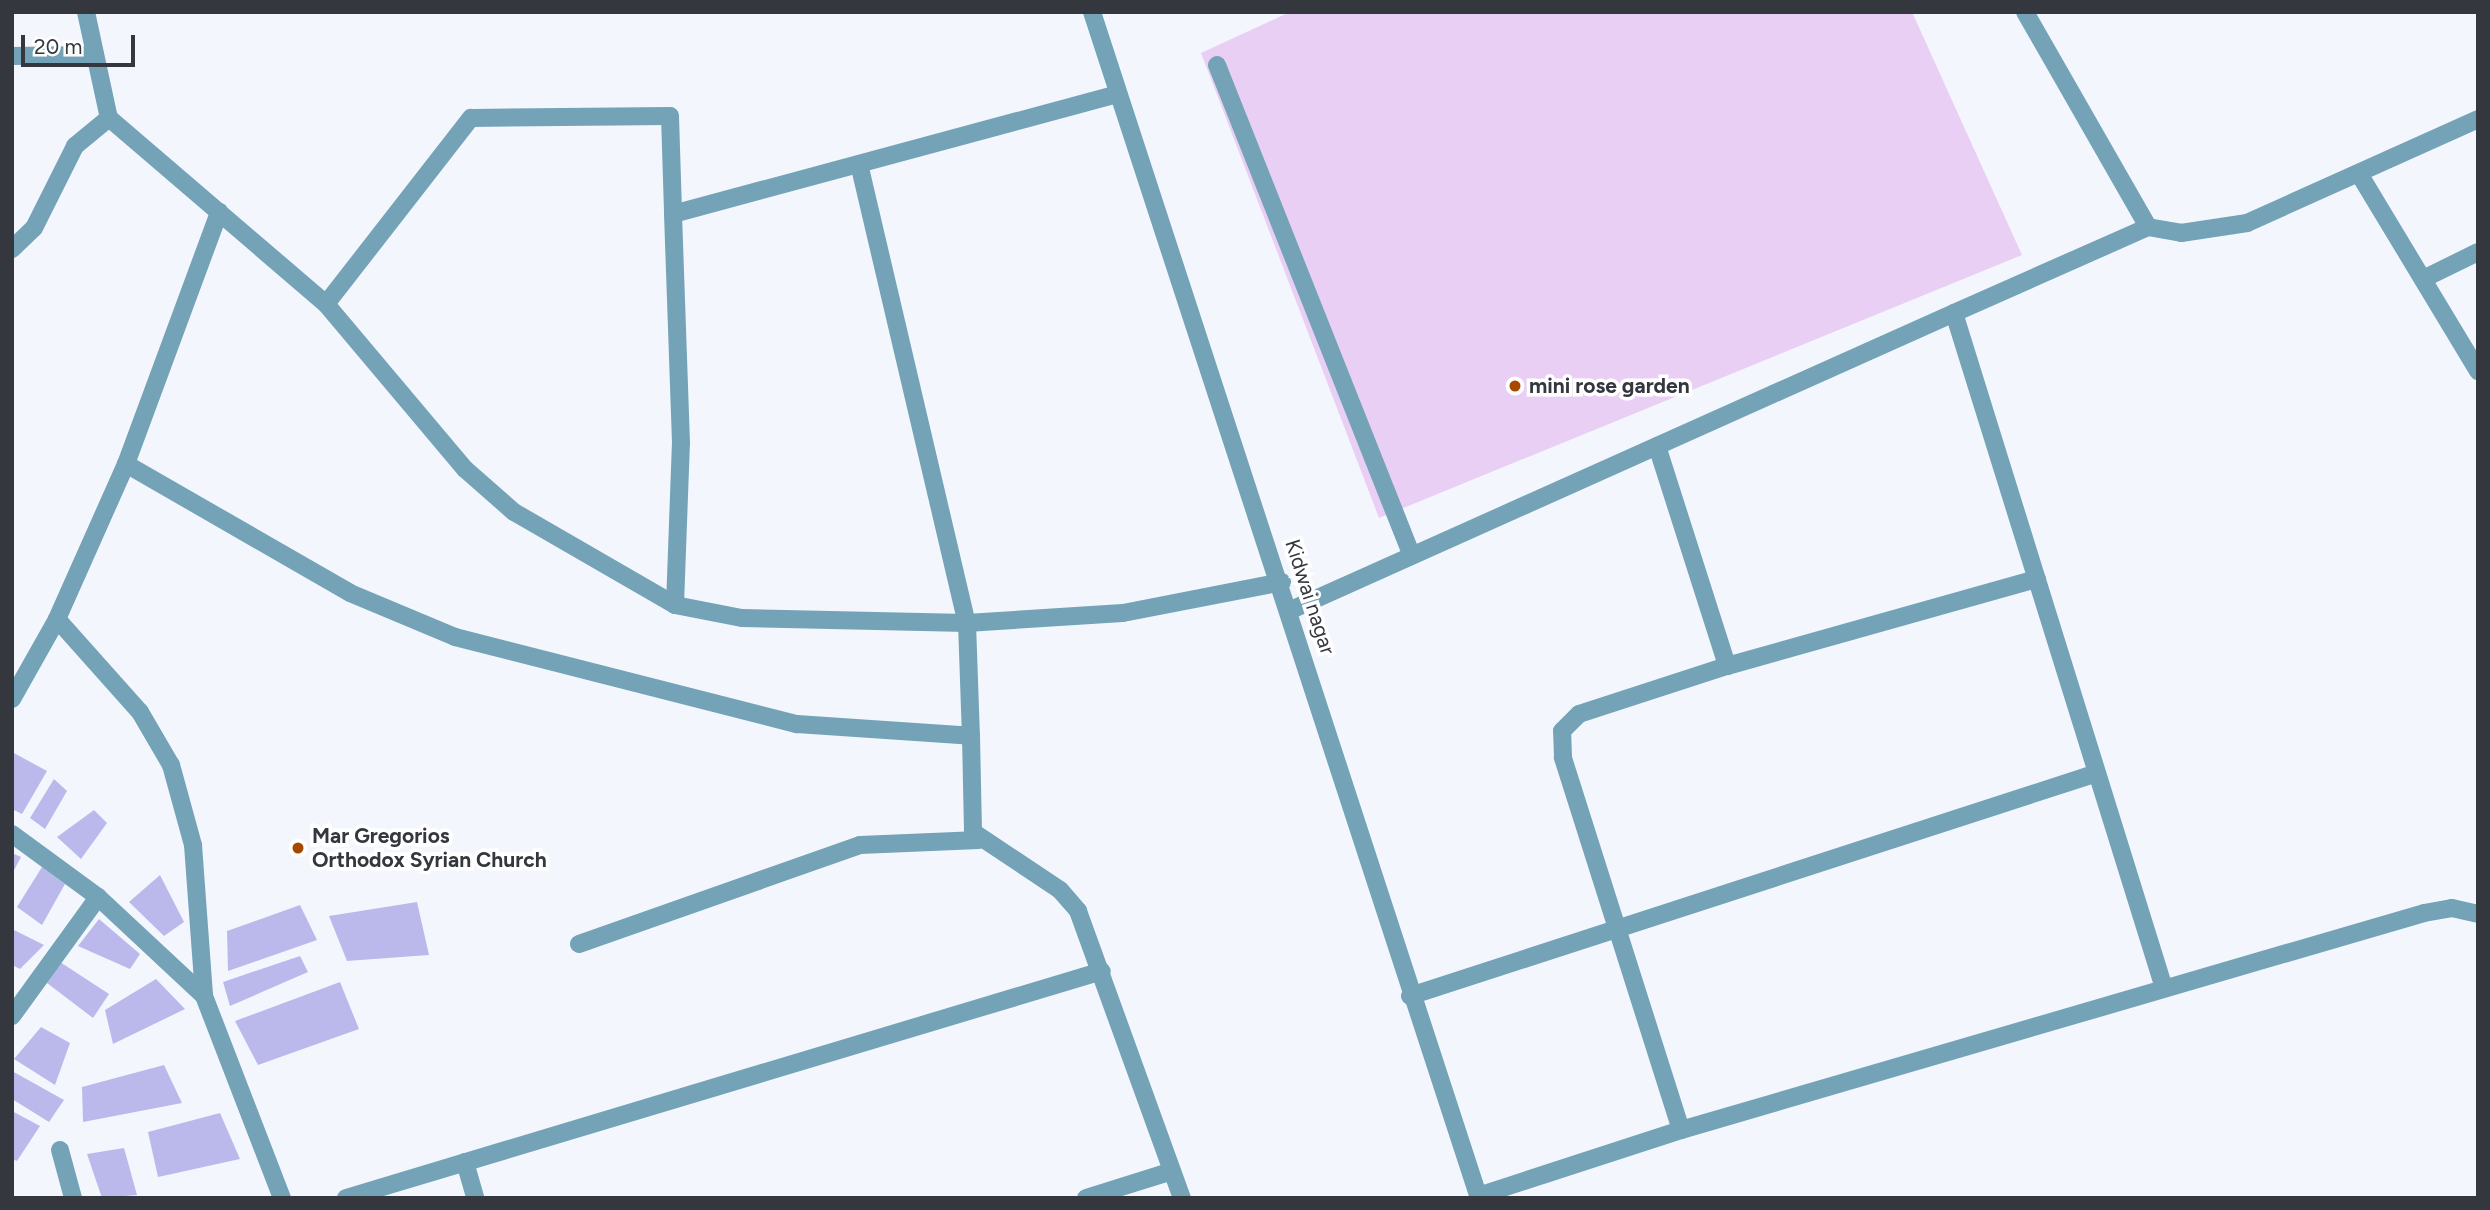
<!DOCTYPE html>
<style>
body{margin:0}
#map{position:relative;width:2490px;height:1210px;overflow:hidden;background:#f3f7fd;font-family:Figtree,sans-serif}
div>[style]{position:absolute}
.green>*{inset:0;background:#eacff4}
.building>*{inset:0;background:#bbb9ec}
.minor>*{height:18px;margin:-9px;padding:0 9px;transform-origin:9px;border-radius:9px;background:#74a3b7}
.dots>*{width:19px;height:19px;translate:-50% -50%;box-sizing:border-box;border:4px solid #fff;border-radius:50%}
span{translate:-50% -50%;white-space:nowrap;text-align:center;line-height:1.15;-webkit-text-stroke:7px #fff;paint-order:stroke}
.poi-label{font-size:21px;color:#34383e;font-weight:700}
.left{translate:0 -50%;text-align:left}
.street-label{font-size:21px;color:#34383e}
.frame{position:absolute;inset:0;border:14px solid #34383e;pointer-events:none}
.scale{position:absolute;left:21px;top:35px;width:114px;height:32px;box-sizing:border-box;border:4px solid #34383e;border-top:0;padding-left:9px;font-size:21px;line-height:24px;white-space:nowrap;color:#34383e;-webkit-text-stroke:5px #fff;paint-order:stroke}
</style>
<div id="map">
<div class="green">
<div style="clip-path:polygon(1290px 12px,1912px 12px,2022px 255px,1379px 518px,1201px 53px)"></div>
</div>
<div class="building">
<div style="clip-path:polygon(12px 752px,47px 771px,22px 814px,12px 809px)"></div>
<div style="clip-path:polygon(54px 779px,67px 791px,45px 829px,30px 818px)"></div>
<div style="clip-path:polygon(94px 810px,107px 823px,81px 859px,57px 837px)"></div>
<div style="clip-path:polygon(12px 853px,21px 857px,12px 874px)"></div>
<div style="clip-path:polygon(42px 867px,65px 884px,42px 925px,17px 907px)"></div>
<div style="clip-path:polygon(160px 875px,184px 922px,164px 936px,129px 902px)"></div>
<div style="clip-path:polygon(417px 902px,429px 955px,347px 961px,329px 916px)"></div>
<div style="clip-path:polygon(300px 905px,317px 940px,228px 971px,227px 931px)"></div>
<div style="clip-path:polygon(99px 919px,140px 954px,130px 969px,78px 946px)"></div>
<div style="clip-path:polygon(12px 929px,44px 945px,20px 969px,12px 965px)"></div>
<div style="clip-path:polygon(300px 956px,308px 972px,230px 1006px,223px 982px)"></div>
<div style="clip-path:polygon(60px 962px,109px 994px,93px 1018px,47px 983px)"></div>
<div style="clip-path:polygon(156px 979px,185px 1009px,113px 1044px,105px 1010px)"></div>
<div style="clip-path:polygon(340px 982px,359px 1029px,258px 1065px,235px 1021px)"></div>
<div style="clip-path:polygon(41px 1027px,70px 1043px,55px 1085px,14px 1059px)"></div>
<div style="clip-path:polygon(164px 1065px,182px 1103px,83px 1122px,82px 1087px)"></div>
<div style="clip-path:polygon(12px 1071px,64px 1100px,49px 1122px,12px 1099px)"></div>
<div style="clip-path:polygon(12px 1111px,40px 1126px,17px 1161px,12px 1159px)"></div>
<div style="clip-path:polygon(220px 1113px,240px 1159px,158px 1177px,148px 1132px)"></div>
<div style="clip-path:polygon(124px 1148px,137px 1195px,102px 1198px,87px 1154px)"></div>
</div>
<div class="minor">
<div style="left:86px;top:12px;width:108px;rotate:77.8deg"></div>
<div style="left:109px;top:118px;width:286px;rotate:40.6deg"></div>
<div style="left:326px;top:304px;width:216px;rotate:49.9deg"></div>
<div style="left:465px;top:469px;width:65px;rotate:41.3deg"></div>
<div style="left:514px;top:512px;width:186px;rotate:30deg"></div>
<div style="left:675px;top:605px;width:68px;rotate:11deg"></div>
<div style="left:742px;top:618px;width:225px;rotate:1.3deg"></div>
<div style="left:967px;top:623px;width:156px;rotate:-3.7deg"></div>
<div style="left:1123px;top:613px;width:162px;rotate:-11deg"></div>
<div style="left:1092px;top:12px;width:1248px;rotate:71.93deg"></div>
<div style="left:2025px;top:12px;width:248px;rotate:60.2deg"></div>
<div style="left:12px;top:56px;width:80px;rotate:-0.7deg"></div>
<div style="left:1217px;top:65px;width:528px;rotate:68.34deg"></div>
<div style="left:860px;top:168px;width:467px;rotate:76.8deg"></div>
<div style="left:967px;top:623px;width:113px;rotate:88deg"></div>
<div style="left:2361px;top:177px;width:227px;rotate:58.9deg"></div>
<div style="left:12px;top:249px;width:30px;rotate:-44deg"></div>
<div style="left:34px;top:228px;width:92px;rotate:-63.4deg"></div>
<div style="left:75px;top:146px;width:44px;rotate:-39.5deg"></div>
<div style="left:2423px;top:279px;width:61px;rotate:-26.1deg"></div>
<div style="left:326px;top:304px;width:236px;rotate:-52.1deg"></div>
<div style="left:471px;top:118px;width:199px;rotate:-0.6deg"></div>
<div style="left:670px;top:116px;width:98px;rotate:88.2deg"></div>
<div style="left:1954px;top:313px;width:212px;rotate:-23.9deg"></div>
<div style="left:2148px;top:227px;width:34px;rotate:10deg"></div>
<div style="left:2181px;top:233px;width:67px;rotate:-8.6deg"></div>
<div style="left:2247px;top:223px;width:253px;rotate:-24.2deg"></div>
<div style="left:1657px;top:446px;width:231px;rotate:72.3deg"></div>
<div style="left:126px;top:464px;width:258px;rotate:29.9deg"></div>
<div style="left:350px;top:593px;width:114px;rotate:22.7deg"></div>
<div style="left:455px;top:637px;width:353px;rotate:14.3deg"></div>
<div style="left:797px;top:724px;width:174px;rotate:3.9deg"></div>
<div style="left:971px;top:736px;width:96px;rotate:88.8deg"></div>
<div style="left:973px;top:832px;width:105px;rotate:33.7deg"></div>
<div style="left:1060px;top:890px;width:28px;rotate:49deg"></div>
<div style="left:1078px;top:911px;width:305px;rotate:70.1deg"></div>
<div style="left:675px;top:605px;width:162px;rotate:-87.9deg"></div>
<div style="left:681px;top:443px;width:229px;rotate:-92deg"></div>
<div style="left:673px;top:214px;width:461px;rotate:-15.1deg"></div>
<div style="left:1291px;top:610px;width:726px;rotate:-24.13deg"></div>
<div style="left:1954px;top:313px;width:707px;rotate:72.72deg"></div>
<div style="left:57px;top:619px;width:125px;rotate:48.3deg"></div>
<div style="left:140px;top:712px;width:61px;rotate:59.7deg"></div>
<div style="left:171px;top:765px;width:83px;rotate:74.6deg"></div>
<div style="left:193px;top:845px;width:151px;rotate:85.8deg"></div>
<div style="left:12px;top:699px;width:92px;rotate:-60.6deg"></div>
<div style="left:57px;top:619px;width:170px;rotate:-66deg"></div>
<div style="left:126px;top:464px;width:269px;rotate:-69.7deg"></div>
<div style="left:12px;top:834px;width:107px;rotate:36.2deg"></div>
<div style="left:98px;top:897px;width:145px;rotate:43deg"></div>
<div style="left:204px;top:996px;width:217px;rotate:68.9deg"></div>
<div style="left:579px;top:944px;width:298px;rotate:-19.4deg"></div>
<div style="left:860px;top:845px;width:119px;rotate:-2.4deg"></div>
<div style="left:1410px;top:996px;width:722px;rotate:-17.98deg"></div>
<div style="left:12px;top:1016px;width:147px;rotate:-54.1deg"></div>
<div style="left:1681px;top:1130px;width:391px;rotate:-107.6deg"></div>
<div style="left:1563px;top:757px;width:26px;rotate:-92deg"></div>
<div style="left:1562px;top:731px;width:24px;rotate:-45deg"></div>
<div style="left:1579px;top:714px;width:156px;rotate:-18deg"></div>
<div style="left:1727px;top:666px;width:322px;rotate:-15.7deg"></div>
<div style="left:60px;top:1150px;width:50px;rotate:74.8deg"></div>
<div style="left:465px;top:1162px;width:37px;rotate:74deg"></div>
<div style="left:1478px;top:1196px;width:213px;rotate:-18deg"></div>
<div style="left:1681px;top:1130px;width:774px;rotate:-16.28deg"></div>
<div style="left:2424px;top:913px;width:28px;rotate:-10deg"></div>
<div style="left:2452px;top:908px;width:27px;rotate:13deg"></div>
<div style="left:346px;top:1198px;width:789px;rotate:-16.71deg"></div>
<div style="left:1086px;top:1198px;width:90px;rotate:-17.4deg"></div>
</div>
<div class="dots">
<div style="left:1515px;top:386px;background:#a84800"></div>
<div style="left:298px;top:848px;background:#a84800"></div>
</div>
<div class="poi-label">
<span class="left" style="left:1529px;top:386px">mini rose garden</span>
<span class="left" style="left:312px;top:848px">Mar Gregorios<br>Orthodox Syrian Church</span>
</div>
<div class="street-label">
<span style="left:1310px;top:597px;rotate:72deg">Kidwai nagar</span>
</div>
<div class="frame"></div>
<div class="scale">20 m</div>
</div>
